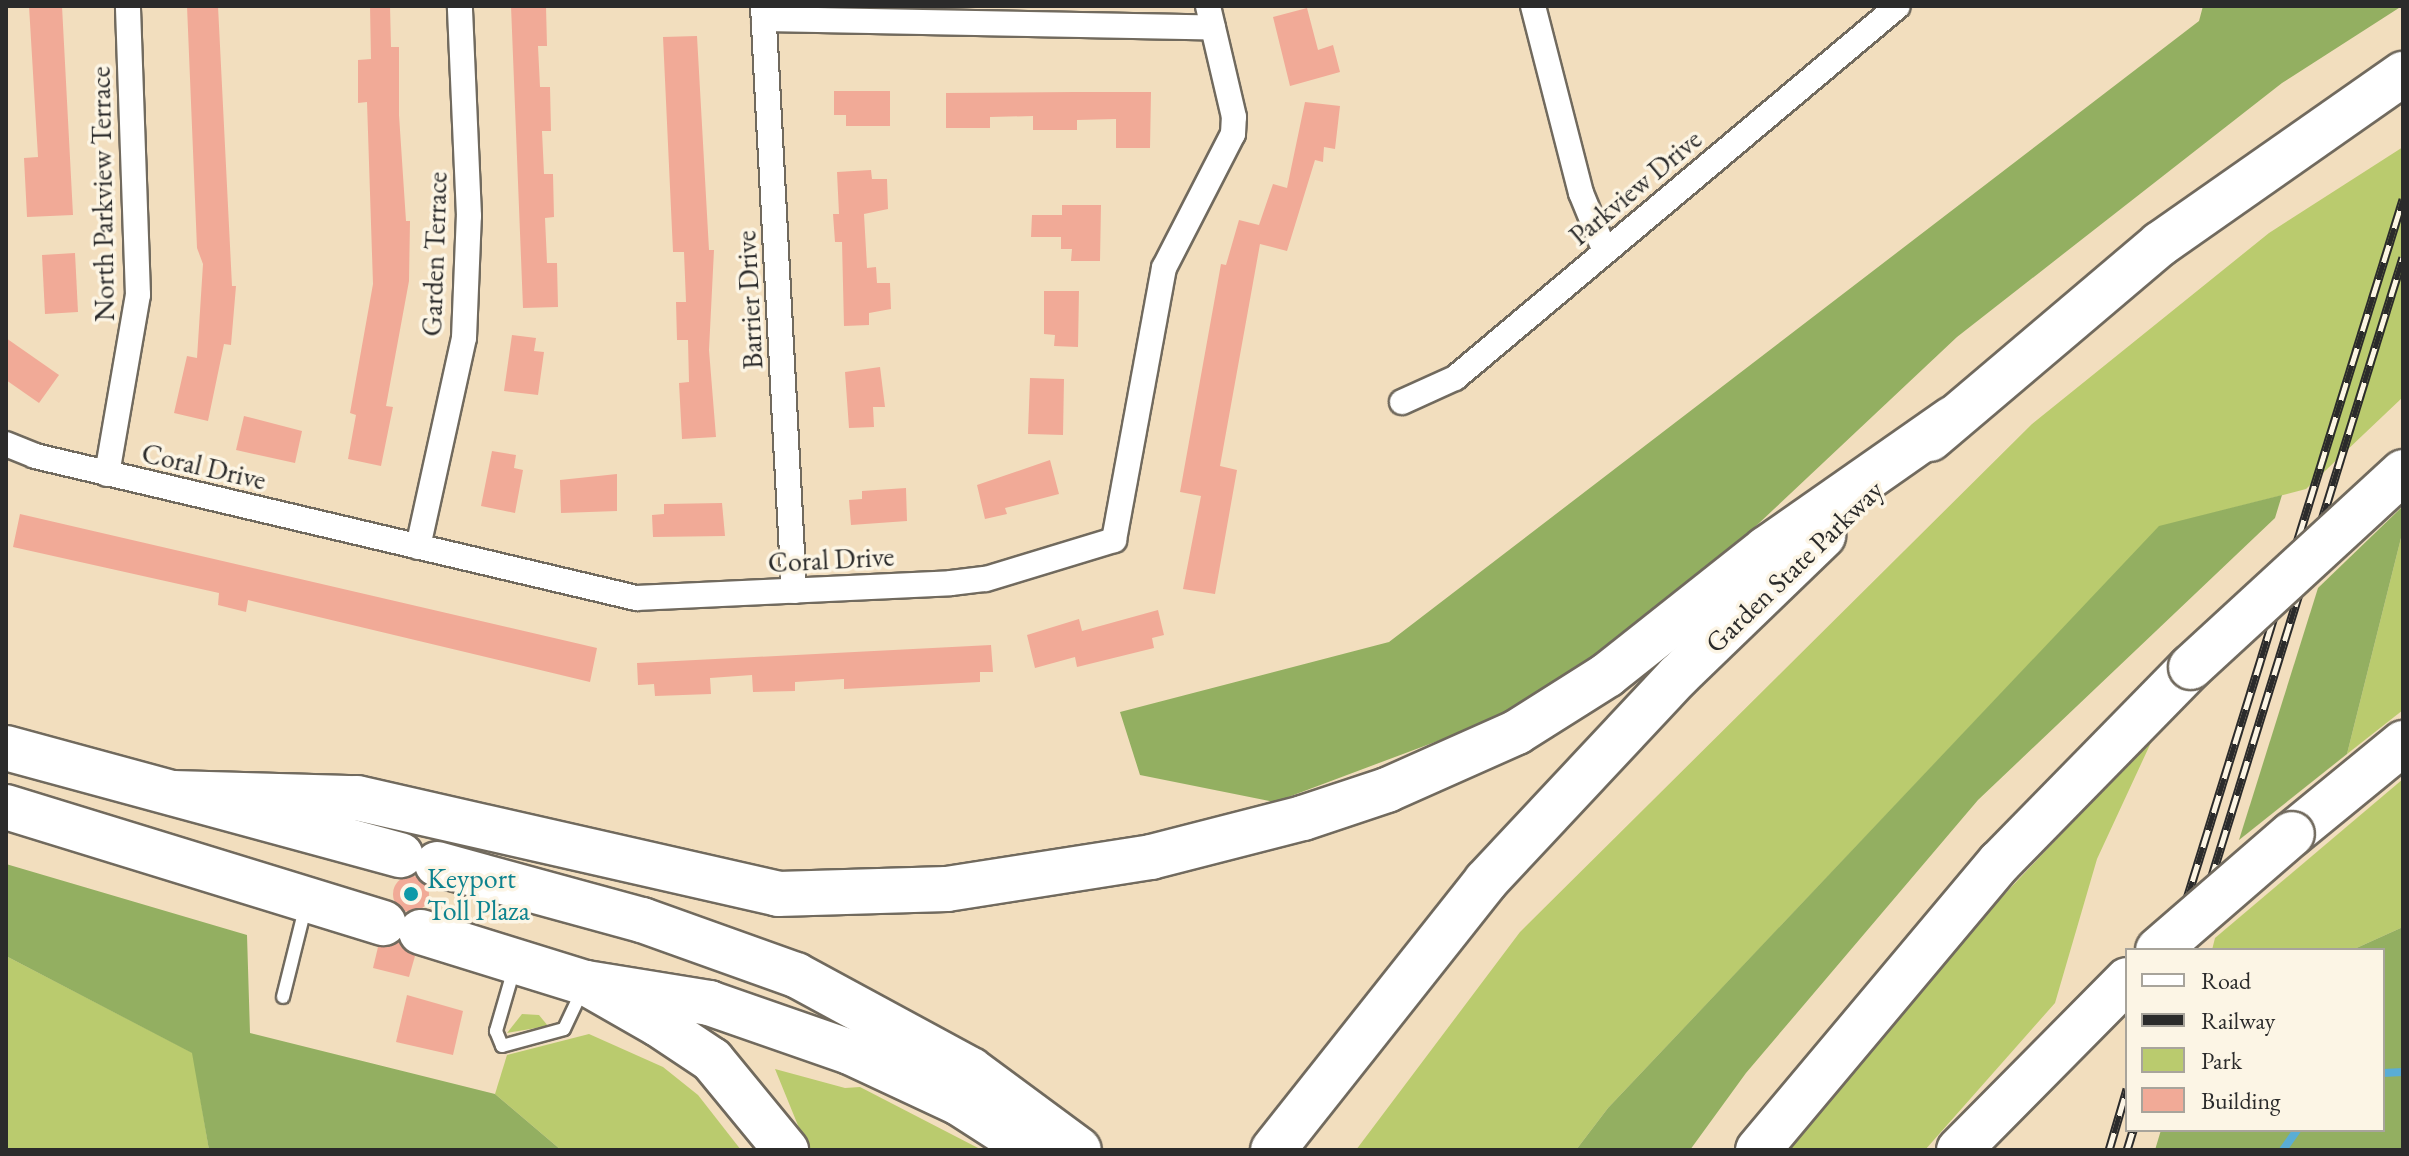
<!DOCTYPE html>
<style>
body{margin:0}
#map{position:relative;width:2409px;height:1156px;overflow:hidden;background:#f2debe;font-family:"EB Garamond",serif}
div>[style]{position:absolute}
.green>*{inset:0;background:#bacb6e}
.forest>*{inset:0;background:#93af61}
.stream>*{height:8px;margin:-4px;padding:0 4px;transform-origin:4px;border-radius:4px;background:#5aadd5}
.building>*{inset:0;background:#f1aa97}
.round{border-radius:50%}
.roads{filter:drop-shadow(2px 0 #716a5e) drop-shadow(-2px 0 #716a5e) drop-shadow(0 2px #716a5e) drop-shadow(0 -2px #716a5e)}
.service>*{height:12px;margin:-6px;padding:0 6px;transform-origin:6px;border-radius:6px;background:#fff}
.minor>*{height:24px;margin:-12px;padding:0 12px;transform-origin:12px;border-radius:12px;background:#fff}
.motorway>*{height:44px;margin:-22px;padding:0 22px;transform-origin:22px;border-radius:22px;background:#fff}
.rail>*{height:9px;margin-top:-4.5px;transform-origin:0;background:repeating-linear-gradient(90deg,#fcf5e5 0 18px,#2b2b2b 0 36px);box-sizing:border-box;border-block:2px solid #2b2b2b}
.bridges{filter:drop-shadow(2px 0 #716a5e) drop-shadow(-2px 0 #716a5e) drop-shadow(0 2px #716a5e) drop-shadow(0 -2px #716a5e)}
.motorway-bridge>*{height:44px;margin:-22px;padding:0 22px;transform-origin:22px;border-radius:22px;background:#fff}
.dots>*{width:22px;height:22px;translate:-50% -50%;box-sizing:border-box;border:4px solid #fcf5e5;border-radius:50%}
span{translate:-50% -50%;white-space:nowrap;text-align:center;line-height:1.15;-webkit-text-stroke:7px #fcf5e5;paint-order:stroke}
.street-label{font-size:28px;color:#2b2b2b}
.culture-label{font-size:28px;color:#0d838f}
.left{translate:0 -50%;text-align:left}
.frame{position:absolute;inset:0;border:8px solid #2b2b2b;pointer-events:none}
.legend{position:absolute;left:2125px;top:948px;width:260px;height:184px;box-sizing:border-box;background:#fcf5e5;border:2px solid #a8a49b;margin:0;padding:10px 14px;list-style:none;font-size:24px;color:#2b2b2b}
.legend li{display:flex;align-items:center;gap:16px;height:40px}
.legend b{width:40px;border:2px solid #a8a49b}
</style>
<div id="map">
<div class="green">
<div style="clip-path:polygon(2403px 147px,2403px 397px,2306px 489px,2159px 527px,1608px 1108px,1576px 1150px,1356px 1150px,1520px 932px,2032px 424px,2269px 233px)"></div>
<div style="clip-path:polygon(2403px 530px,2403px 710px,2347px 754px)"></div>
<div style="clip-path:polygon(2154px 736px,2097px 859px,2055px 1003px,1925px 1150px,1780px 1150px,1834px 1075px)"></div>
<div style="clip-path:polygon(2403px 779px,2403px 927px,2352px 950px,2212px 950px,2215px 938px)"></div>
<div style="clip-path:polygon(6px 956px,193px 1053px,209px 1150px,6px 1150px)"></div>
<div style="clip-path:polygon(522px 1014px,539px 1015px,548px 1026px,507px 1033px)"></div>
<div style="clip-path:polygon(589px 1034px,663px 1067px,698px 1095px,741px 1150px,561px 1150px,495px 1094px,507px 1055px)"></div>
<div style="clip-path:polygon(775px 1069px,845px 1088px,860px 1087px,982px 1150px,808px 1150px)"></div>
</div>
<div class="forest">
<div style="clip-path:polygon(2203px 6px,2402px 6px,2282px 83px,1957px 337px,1623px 651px,1507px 715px,1275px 802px,1140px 775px,1120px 712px,1389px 642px,2199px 21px)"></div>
<div style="clip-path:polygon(2282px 495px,2275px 518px,1978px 800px,1746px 1073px,1690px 1150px,1576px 1150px,1608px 1108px,2159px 526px)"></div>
<div style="clip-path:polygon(2403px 506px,2403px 530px,2347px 754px,2239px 840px,2318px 588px)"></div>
<div style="clip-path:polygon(6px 864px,247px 935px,250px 1033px,495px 1094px,561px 1150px,209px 1150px,192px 1053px,6px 956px)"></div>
<div style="clip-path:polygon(2403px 927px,2403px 1150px,2155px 1150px,2161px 1130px,2383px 1130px,2383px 950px,2352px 950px)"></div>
</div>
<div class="stream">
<div style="left:2383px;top:1073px;width:20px;rotate:-3deg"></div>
<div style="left:2283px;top:1150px;width:24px;rotate:-55deg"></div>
</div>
<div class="building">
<div style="clip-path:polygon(29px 6px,62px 6px,73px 215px,27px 217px,24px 158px,38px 157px)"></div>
<div style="clip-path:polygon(187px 6px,218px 6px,232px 286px,236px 286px,231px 345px,224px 344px,208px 421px,174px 413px,187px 356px,197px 358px,203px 264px,197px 248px)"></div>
<div style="clip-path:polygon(370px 6px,390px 6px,391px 47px,399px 47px,399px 115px,406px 221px,410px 221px,409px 281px,386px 406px,393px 407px,381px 466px,348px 459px,356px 415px,350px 413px,373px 284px,367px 102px,358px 103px,358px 60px,371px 59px)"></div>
<div style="clip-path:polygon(511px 6px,546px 6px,547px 46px,538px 46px,540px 87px,550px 87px,551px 131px,542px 131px,544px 174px,553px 174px,554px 217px,545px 218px,547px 263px,557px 263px,558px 307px,523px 308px)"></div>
<div style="clip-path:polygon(1307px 8px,1318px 50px,1333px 45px,1340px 72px,1290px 86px,1273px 17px)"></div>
<div style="clip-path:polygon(697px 36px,709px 250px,714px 250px,709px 350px,716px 437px,682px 439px,679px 383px,689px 382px,688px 340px,677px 340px,676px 302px,686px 302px,684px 252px,673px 252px,663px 37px)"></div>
<div style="clip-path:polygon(834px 91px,890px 91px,890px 126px,846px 126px,846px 115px,834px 115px)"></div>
<div style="clip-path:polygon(1075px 92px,1151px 92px,1150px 148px,1116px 148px,1116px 119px,1077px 120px,1077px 130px,1033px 130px,1033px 116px,990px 117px,990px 128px,946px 128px,946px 93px)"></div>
<div style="clip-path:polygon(1305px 102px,1340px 106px,1335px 149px,1324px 147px,1323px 162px,1315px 160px,1287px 251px,1260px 244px,1220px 466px,1237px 470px,1215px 594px,1183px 589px,1201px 496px,1180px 492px,1221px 264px,1226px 265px,1239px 220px,1259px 225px,1273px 184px,1287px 188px)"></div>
<div style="clip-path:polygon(871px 170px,872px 179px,887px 179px,888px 209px,864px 214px,867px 268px,876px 267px,877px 283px,890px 283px,891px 309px,869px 313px,869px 325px,844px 326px,842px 242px,835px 242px,833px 214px,839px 214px,837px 172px)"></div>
<div style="clip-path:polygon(1062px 205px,1101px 205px,1100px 261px,1071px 261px,1072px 249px,1061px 249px,1061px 237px,1031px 237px,1032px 215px,1062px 215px)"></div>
<div style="clip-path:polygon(75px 253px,78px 312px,45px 314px,42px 255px)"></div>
<div style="clip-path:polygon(1044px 291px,1079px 291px,1078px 347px,1054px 346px,1055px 335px,1044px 334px)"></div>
<div style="clip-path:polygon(512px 335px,536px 338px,534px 351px,544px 352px,538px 395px,504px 391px)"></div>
<div style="clip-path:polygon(6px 338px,59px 375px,39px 403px,6px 380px)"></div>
<div style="clip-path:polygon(880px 367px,885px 407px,873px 407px,874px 427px,849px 428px,845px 372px)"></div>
<div style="clip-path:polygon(1030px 378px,1064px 379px,1063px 435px,1028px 434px)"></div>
<div style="clip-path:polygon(244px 416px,302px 431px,295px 463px,236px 450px)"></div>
<div style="clip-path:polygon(492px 451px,516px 455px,514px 468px,523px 470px,515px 513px,481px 506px)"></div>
<div style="clip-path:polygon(1050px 460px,1059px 494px,1005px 508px,1007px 514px,985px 519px,977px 485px)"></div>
<div style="clip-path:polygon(617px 474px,617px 511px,561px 513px,560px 480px)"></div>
<div style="clip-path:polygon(906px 488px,907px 521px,851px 525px,849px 500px,862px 499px,862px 491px)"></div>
<div style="clip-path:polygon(722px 503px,725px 536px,653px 537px,652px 515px,664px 514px,664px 504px)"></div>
<div style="clip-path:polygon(20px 514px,597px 648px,590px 682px,248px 600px,246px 612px,218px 605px,219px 593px,13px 547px)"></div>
<div style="clip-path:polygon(1158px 610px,1164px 635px,1152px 638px,1154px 648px,1077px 667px,1075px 657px,1035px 668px,1027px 635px,1079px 619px,1082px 631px)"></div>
<div style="clip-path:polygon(991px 645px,993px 672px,980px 672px,980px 682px,844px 689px,844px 679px,795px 682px,795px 691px,753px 692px,752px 675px,710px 678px,711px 694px,655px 696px,654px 684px,638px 685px,637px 663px)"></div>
<div class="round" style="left:393px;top:876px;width:36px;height:36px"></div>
<div style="clip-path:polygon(399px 942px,415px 956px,409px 977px,373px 968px,378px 947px)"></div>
<div style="clip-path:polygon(407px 995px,463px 1011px,453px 1055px,396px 1042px)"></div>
</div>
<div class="roads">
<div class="service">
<div style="left:514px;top:969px;width:65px;rotate:106.2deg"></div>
<div style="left:496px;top:1031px;width:16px;rotate:68deg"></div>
<div style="left:502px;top:1046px;width:64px;rotate:-15.3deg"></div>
<div style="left:564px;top:1029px;width:42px;rotate:-64.7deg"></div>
<div style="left:283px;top:997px;width:95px;rotate:-76deg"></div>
</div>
<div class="minor">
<div style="left:763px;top:6px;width:586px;rotate:86.97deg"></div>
<div style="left:1533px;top:6px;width:193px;rotate:75.6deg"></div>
<div style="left:1581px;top:193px;width:61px;rotate:67.7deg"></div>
<div style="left:764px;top:19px;width:449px;rotate:1.1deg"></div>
<div style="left:1402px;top:402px;width:58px;rotate:-24.4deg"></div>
<div style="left:1455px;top:378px;width:578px;rotate:-40.02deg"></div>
<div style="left:6px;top:444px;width:31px;rotate:22deg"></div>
<div style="left:35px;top:456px;width:618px;rotate:13.29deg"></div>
<div style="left:636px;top:598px;width:315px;rotate:-2.7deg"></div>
<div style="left:951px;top:583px;width:35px;rotate:-7deg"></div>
<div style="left:986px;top:579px;width:134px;rotate:-16.9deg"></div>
<div style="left:1114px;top:540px;width:277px;rotate:-79.6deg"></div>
<div style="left:1164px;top:268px;width:151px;rotate:-62.8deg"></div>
<div style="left:1233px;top:134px;width:17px;rotate:-87deg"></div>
<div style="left:1234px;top:117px;width:114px;rotate:-103.2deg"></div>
<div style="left:107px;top:474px;width:182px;rotate:-80.2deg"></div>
<div style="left:138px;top:295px;width:289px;rotate:-92deg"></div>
<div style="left:418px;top:547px;width:214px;rotate:-77.6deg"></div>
<div style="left:464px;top:338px;width:122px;rotate:-87.7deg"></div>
<div style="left:469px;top:216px;width:210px;rotate:-92.5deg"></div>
</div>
<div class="motorway">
<div style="left:1930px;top:439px;width:302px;rotate:-40.3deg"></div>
<div style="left:2160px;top:244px;width:297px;rotate:-35deg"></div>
<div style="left:6px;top:748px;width:409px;rotate:15.2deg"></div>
<div style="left:173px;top:793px;width:184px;rotate:1.6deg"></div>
<div style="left:357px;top:798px;width:432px;rotate:12.8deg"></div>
<div style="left:778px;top:894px;width:169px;rotate:-1.7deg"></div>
<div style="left:947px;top:889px;width:206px;rotate:-8.9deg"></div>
<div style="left:1151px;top:857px;width:157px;rotate:-14.4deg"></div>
<div style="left:1303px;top:818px;width:89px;rotate:-18.4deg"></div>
<div style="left:1387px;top:790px;width:142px;rotate:-24deg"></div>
<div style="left:1517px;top:732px;width:107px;rotate:-32.3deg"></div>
<div style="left:1607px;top:675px;width:203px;rotate:-38.4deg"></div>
<div style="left:1766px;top:549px;width:227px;rotate:-35deg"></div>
<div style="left:6px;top:807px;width:395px;rotate:17.1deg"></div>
<div style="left:2292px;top:834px;width:144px;rotate:-39.3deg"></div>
<div style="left:437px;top:864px;width:213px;rotate:15.3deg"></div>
<div style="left:642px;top:920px;width:164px;rotate:19.7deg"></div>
<div style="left:796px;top:975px;width:199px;rotate:28.5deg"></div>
<div style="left:971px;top:1070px;width:134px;rotate:36.5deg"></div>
<div style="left:421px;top:932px;width:173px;rotate:17.2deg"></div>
<div style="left:586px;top:983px;width:83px;rotate:29.7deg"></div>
<div style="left:658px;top:1024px;width:65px;rotate:33.7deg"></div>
<div style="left:712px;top:1060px;width:117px;rotate:50.6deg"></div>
<div style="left:586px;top:983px;width:125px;rotate:9.2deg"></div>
<div style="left:709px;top:1003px;width:149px;rotate:19.2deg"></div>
<div style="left:850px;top:1052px;width:120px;rotate:25.1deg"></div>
<div style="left:959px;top:1103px;width:87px;rotate:32.8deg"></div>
<div style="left:1273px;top:1150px;width:343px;rotate:-51.6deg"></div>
<div style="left:1486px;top:881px;width:281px;rotate:-46.9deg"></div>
<div style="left:1678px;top:676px;width:202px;rotate:-44deg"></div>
<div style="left:1758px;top:1150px;width:376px;rotate:-50deg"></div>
<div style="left:2000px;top:862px;width:273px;rotate:-45.6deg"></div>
<div style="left:1959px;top:1150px;width:239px;rotate:-45.3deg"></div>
</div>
</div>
<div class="rail">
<div style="left:2171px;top:950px;width:786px;rotate:-72.83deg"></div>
<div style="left:2189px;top:950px;width:725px;rotate:-72.84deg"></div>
<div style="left:2109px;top:1150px;width:64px;rotate:-73.6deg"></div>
<div style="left:2127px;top:1150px;width:21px;rotate:-73deg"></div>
</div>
<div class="bridges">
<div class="motorway-bridge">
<div style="left:2191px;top:667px;width:288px;rotate:-42.6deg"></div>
<div style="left:2158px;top:950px;width:177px;rotate:-40.9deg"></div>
</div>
</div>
<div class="dots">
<div style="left:411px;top:894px;background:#0f9aa8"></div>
</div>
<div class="street-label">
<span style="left:1635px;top:187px;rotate:-40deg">Parkview Drive</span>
<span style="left:102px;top:194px;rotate:-91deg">North Parkview Terrace</span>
<span style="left:434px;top:254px;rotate:-88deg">Garden Terrace</span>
<span style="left:749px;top:300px;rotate:-93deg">Barrier Drive</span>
<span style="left:204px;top:466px;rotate:13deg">Coral Drive</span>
<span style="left:831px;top:559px;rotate:-3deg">Coral Drive</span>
<span style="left:1794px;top:566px;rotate:-44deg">Garden State Parkway</span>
</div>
<div class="culture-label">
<span class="left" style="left:427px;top:894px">Keyport<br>Toll Plaza</span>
</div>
<div class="frame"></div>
<ul class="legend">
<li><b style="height:10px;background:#fff"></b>Road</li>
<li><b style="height:10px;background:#2b2b2b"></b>Railway</li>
<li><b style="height:22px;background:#bacb6e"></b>Park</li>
<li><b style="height:22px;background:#f1aa97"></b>Building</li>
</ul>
</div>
